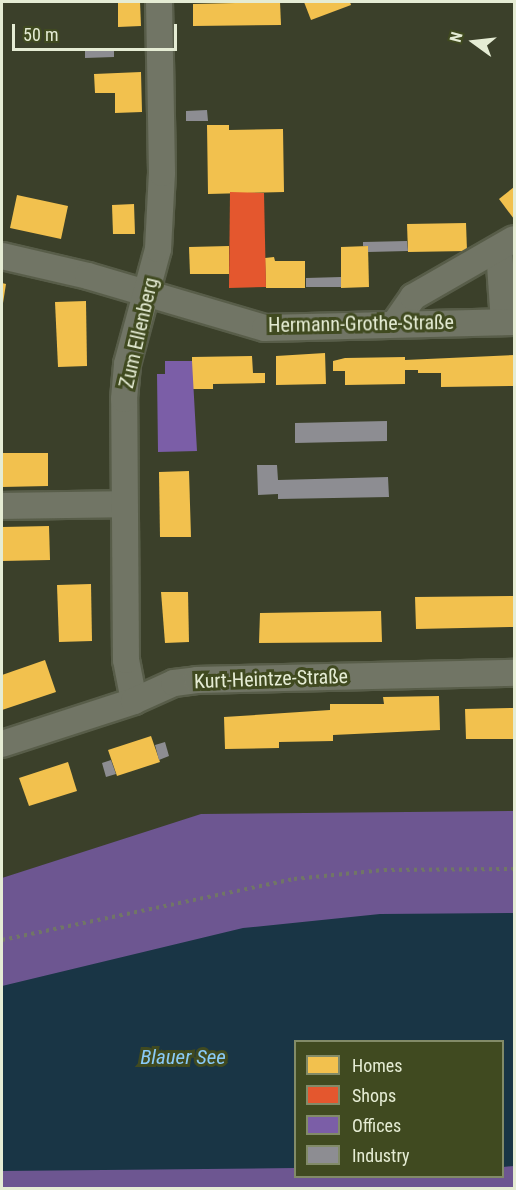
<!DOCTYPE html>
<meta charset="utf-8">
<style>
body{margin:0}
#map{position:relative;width:516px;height:1190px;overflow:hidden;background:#3b402a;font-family:"Roboto Condensed",sans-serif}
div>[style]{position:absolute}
.green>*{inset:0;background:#6d5691}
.water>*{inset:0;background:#193545}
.homes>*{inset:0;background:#f2c14e}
.shops>*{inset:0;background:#e4572e}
.offices>*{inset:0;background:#7b5ea7}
.industry>*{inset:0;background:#8d8d92}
.path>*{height:4px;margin-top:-2px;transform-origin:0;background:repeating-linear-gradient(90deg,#717666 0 3px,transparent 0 7.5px)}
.roads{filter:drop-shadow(2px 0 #585d49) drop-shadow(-2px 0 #585d49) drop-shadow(0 2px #585d49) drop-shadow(0 -2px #585d49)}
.street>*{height:26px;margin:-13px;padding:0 13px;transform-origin:13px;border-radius:13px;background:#717565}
span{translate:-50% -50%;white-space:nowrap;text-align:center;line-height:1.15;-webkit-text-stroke:6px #404a20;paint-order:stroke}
.street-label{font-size:20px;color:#e5ecd4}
.water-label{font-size:21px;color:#89caf8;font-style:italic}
.frame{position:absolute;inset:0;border:3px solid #e5ecd4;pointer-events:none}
.legend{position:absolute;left:294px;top:1040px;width:210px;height:138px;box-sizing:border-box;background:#404a20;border:2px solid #828b68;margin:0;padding:8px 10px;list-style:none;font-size:18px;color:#e5ecd4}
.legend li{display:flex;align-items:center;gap:12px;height:30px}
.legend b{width:30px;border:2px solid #828b68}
.north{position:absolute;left:444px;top:12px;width:60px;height:60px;-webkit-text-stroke:4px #404a20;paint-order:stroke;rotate:285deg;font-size:16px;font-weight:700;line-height:24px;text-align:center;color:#e5ecd4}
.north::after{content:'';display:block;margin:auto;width:21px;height:27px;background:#e5ecd4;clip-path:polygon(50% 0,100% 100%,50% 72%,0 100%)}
.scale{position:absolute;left:12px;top:24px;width:165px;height:27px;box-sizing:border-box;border:3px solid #e5ecd4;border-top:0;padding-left:8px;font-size:18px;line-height:21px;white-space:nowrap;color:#e5ecd4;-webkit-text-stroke:4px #404a20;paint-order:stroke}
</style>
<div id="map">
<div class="green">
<div style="clip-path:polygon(evenodd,514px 811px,514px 1188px,2px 1188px,2px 878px,201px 814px,514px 811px,296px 1042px,502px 1042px,502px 1176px,296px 1176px,296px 1042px)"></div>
</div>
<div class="water">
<div style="clip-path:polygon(514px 913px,514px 1166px,503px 1167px,502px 1042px,296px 1042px,295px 1168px,2px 1171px,2px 986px,243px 928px,380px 914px)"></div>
</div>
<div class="homes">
<div style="clip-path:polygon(118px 2px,140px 2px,141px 26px,118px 27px)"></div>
<div style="clip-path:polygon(280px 2px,281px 25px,193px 26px,193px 4px)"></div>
<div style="clip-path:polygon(304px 2px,350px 2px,351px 5px,311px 20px)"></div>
<div style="clip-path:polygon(141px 72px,142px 112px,115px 113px,115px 93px,95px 93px,94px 74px)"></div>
<div style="clip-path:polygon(207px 125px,229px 125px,229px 130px,283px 129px,284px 192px,208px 194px)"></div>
<div style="clip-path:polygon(514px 187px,514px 219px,499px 199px)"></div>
<div style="clip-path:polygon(17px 195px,68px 206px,61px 239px,10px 228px)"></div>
<div style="clip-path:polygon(134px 204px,135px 234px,113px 234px,112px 205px)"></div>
<div style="clip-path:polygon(466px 223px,467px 251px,408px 252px,407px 224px)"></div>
<div style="clip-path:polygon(229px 246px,229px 274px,190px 274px,189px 247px)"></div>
<div style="clip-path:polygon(368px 246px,369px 287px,341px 288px,341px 247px)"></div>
<div style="clip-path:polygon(274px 257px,275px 261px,305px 261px,305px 288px,266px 288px,265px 258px)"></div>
<div style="clip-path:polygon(2px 283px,6px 284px,3px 303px,2px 303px)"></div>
<div style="clip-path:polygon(86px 301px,87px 366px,58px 367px,55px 302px)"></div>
<div style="clip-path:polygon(325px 353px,326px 384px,276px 385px,276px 356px)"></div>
<div style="clip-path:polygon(514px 355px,514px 386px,441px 387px,441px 373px,418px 373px,418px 370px,405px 370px,405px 384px,345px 385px,345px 371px,333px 371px,333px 361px,345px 358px,405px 357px,405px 360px)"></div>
<div style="clip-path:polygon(252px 356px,253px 373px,265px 373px,265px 383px,213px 384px,213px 389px,192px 389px,192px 357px)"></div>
<div style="clip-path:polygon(2px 453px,48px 453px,48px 486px,2px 487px)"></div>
<div style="clip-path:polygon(189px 471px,191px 537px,160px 537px,159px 472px)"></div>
<div style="clip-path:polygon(49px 526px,50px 560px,2px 561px,2px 527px)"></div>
<div style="clip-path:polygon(91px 584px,92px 641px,59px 642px,57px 585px)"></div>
<div style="clip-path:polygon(161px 592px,188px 592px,189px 642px,165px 643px)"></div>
<div style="clip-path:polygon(514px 596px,514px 627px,416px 629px,415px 597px)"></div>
<div style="clip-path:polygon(381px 611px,382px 642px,259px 643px,260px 613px)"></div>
<div style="clip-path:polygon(45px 660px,56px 692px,2px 710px,2px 675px)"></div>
<div style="clip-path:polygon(439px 696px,440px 730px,333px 735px,333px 741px,279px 742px,279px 748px,225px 749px,224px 717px,330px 710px,330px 704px,384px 704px,383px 697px)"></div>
<div style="clip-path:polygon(514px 708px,514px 739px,466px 739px,465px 709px)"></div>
<div style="clip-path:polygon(151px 736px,160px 762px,117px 776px,108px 750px)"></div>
<div style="clip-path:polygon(68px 762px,77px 791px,29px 806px,19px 778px)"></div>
</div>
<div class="shops">
<div style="clip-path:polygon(230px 192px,264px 193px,266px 287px,229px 288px)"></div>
</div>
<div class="offices">
<div style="clip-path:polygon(165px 361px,192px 361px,197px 451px,158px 452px,157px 374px,165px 374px)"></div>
</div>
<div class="industry">
<div style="clip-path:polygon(85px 48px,114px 48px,114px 57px,85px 58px)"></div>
<div style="clip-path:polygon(207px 110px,208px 121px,186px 121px,186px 111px)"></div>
<div style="clip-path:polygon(407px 241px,408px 251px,368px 252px,368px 246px,363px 246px,363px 242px)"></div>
<div style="clip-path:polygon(341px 277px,341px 287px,306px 287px,306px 278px)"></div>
<div style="clip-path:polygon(387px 421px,387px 441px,295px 443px,295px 423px)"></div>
<div style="clip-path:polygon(257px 465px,277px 465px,278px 480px,388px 477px,389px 497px,278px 499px,278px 494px,258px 495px)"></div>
<div style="clip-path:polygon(165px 742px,169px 756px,159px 760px,155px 745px)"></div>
<div style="clip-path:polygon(111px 760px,116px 774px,106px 777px,102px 763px)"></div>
</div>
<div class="path">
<div style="left:2px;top:940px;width:298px;rotate:-11.8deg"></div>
<div style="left:294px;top:879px;width:90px;rotate:-5.7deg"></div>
<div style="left:384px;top:870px;width:130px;rotate:-0.4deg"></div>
</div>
<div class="roads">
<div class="street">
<div style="left:499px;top:250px;width:72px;rotate:86deg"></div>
<div style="left:2px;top:256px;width:88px;rotate:13.1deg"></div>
<div style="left:88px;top:276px;width:184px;rotate:16.4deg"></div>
<div style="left:265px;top:328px;width:249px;rotate:-1.4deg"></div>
<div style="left:395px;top:323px;width:32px;rotate:-55deg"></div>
<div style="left:413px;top:297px;width:116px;rotate:-29.9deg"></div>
<div style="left:2px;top:506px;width:121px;rotate:-0.9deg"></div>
<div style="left:134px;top:701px;width:42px;rotate:-101deg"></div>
<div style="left:126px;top:660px;width:261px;rotate:-90.4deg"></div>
<div style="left:124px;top:399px;width:35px;rotate:-85deg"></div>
<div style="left:127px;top:364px;width:119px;rotate:-74.9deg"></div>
<div style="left:158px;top:249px;width:76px;rotate:-87deg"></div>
<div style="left:162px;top:173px;width:171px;rotate:-91deg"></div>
<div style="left:2px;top:744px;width:139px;rotate:-18deg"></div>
<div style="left:134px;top:701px;width:44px;rotate:-24.2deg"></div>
<div style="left:174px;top:683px;width:23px;rotate:-7deg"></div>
<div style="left:197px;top:680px;width:317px;rotate:-1.3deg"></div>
</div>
</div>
<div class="street-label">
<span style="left:361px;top:324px;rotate:-1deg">Hermann-Grothe-Straße</span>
<span style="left:139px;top:333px;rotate:-77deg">Zum Ellenberg</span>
<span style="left:271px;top:679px;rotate:-2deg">Kurt-Heintze-Straße</span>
</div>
<div class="water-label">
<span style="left:183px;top:1057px">Blauer See</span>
</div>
<div class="frame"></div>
<ul class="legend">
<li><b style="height:16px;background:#f2c14e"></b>Homes</li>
<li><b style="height:16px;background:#e4572e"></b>Shops</li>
<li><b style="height:16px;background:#7b5ea7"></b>Offices</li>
<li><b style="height:16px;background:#8d8d92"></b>Industry</li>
</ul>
<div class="north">N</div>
<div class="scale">50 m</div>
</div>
